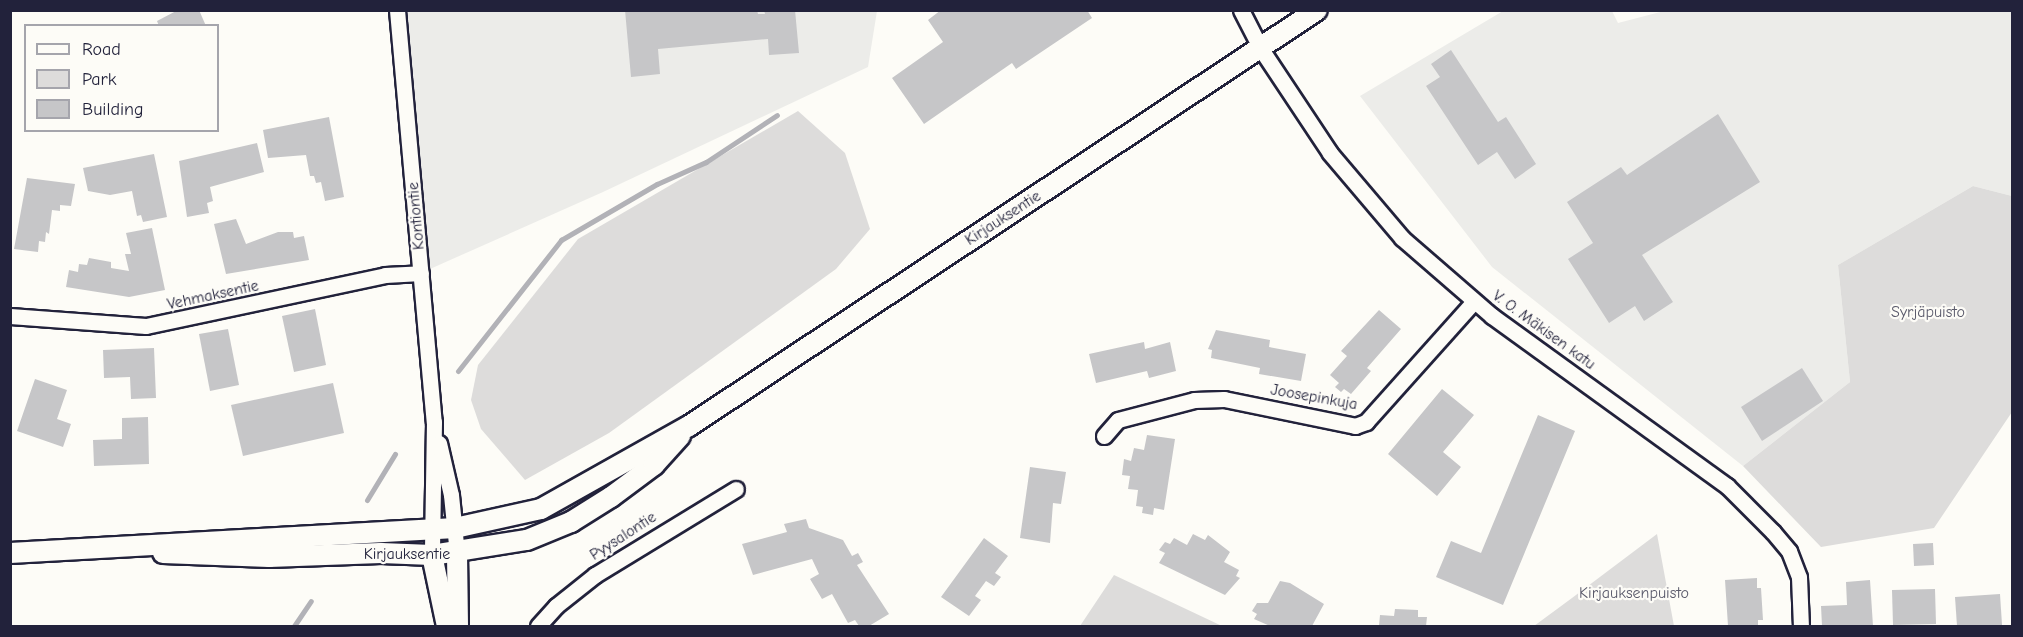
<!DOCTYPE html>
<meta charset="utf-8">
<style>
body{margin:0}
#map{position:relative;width:2023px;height:637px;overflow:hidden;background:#fdfcf7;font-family:"Comic Neue",sans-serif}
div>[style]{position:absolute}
.built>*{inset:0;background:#ecece9}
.green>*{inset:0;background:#dddcdb}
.stream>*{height:5px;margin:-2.5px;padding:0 2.5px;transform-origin:2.5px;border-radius:2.5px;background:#b2b2b7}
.building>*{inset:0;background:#c6c6c8}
.roads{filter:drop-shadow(2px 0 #22223b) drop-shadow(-2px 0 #22223b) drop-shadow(0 2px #22223b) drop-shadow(0 -2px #22223b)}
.minor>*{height:15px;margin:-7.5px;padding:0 7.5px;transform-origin:7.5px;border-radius:7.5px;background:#fdfcf7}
.tertiary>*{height:20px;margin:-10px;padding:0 10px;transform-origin:10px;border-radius:10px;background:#fdfcf7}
span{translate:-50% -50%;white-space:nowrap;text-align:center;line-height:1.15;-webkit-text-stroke:4.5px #fdfcf7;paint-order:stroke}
.street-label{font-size:16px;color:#22223b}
.park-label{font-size:16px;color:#5a5a6b}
.frame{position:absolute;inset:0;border:12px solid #22223b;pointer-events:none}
.legend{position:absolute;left:24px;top:24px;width:195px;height:108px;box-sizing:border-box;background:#fdfcf7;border:2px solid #a5a5ac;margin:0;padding:8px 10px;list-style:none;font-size:18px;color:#22223b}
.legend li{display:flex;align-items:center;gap:12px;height:30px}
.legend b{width:30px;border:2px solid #a5a5ac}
</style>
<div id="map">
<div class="built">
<div style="clip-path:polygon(1668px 10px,2012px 11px,2012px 196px,1973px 186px,1838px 265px,1850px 382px,1743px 466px,1492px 267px,1360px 96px,1503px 11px,1612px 11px,1618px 23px)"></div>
<div style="clip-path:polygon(397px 11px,877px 11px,868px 67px,603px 192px,421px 273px)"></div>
</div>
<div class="green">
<div style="clip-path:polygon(798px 111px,845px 153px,870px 229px,836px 269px,609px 433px,525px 480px,481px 429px,471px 400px,478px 365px,578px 239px)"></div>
<div style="clip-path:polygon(1973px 186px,2012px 196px,2012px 412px,1934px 528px,1821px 547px,1743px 466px,1850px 382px,1838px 265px)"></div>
<div style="clip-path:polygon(1657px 534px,1674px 626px,1534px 626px,1572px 598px)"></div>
<div style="clip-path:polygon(1114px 575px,1222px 626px,1080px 626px)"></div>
</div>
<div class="stream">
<div style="left:458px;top:371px;width:167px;rotate:-51.8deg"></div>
<div style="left:561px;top:240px;width:111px;rotate:-30.3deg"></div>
<div style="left:657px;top:184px;width:54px;rotate:-24.2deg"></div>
<div style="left:706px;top:162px;width:85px;rotate:-33.5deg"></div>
<div style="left:367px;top:500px;width:54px;rotate:-58.7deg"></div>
<div style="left:294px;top:626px;width:30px;rotate:-56deg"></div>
</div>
<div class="building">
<div style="clip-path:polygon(178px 10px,199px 10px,206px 26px,159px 26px,157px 21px)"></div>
<div style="clip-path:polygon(625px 10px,757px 10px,758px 14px,765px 14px,764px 10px,795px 10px,799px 53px,769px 55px,768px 39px,658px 49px,660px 74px,631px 77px)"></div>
<div style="clip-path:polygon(941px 10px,1087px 10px,1092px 18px,1016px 69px,1012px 63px,924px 124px,892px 78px,943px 42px,928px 20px)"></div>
<div style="clip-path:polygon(1451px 50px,1498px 122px,1506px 117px,1536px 164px,1515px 179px,1497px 152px,1478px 165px,1426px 86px,1440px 77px,1431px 64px)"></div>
<div style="clip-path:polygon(1718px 114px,1760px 182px,1642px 255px,1673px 302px,1644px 321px,1635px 306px,1609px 323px,1568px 259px,1593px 243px,1567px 202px,1621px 167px,1627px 175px)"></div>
<div style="clip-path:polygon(329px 117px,344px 197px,325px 201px,321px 182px,316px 183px,314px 176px,310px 176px,306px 155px,268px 158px,263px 130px)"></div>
<div style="clip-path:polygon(257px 143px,264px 172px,210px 187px,213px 201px,207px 203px,209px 213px,187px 217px,179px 161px)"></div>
<div style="clip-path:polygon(154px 154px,167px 217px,143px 222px,141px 215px,137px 216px,132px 191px,110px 195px,88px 191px,83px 168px)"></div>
<div style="clip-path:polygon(27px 178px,75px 184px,71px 206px,60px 205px,60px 211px,52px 210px,49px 234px,46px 232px,45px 242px,39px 241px,38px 252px,14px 249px)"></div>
<div style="clip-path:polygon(236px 219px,246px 244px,278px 232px,293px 232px,294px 238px,304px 236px,309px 260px,226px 274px,214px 224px)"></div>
<div style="clip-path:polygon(152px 228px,165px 290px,129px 297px,66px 287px,69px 270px,78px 272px,79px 264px,87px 265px,89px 258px,111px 262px,111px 268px,129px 271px,125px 254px,131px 254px,126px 233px)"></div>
<div style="clip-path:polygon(315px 309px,326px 365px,294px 372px,282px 316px)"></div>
<div style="clip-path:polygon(1379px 310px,1401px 329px,1367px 368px,1371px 371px,1351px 394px,1344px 389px,1341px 392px,1335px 387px,1339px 383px,1330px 375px,1347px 356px,1341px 351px)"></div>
<div style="clip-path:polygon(228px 329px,239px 385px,210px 391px,199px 334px)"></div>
<div style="clip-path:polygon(1216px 330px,1270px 340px,1269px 347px,1306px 354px,1301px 381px,1259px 374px,1260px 368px,1211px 358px,1212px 350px,1208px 349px)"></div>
<div style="clip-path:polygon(1144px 342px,1145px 349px,1170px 342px,1176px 371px,1149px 378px,1147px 371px,1096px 383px,1089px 354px)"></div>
<div style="clip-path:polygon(154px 348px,156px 398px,131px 399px,130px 377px,104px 378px,103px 350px)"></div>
<div style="clip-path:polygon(1802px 368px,1823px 401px,1762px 441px,1741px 407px)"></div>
<div style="clip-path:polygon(35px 379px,67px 390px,57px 419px,71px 424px,63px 447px,17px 431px)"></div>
<div style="clip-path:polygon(333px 383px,344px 433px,243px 456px,231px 405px)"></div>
<div style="clip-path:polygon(1442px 389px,1474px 415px,1443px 452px,1461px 467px,1437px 496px,1388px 454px)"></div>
<div style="clip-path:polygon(1538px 415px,1575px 431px,1503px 605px,1436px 577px,1451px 541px,1481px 553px)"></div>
<div style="clip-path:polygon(148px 417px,149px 464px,94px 466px,93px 440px,122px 439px,122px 418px)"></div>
<div style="clip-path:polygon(1147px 435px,1175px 439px,1164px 510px,1154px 508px,1153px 515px,1142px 513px,1143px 507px,1136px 506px,1138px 490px,1128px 489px,1130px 476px,1122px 475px,1124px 459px,1131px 461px,1134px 448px,1144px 450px)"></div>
<div style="clip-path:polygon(1030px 467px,1066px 472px,1061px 504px,1053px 503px,1050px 543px,1020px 538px)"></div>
<div style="clip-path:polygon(806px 519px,809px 528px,843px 540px,852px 556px,858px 553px,863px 562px,857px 565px,889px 614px,869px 626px,859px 626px,855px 620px,848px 623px,832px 594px,822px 599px,810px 579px,819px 574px,812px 559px,753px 575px,742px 544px,787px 532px,784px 524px)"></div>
<div style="clip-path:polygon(1193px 534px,1205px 540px,1208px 535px,1230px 552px,1224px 562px,1239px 570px,1236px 576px,1240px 578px,1225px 595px,1159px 563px,1165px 553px,1159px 550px,1165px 542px,1170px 544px,1174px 538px,1187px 545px)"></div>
<div style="clip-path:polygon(984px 538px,1008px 556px,995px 573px,1001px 577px,994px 586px,986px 581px,975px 596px,981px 600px,969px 616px,941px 597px)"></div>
<div style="clip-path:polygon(1933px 543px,1934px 565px,1914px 566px,1913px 544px)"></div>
<div style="clip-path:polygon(1757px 578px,1757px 588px,1761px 588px,1763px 620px,1758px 620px,1758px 626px,1728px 626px,1725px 580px)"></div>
<div style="clip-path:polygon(1870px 580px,1873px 626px,1822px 626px,1821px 606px,1847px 605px,1846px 582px)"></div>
<div style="clip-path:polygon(1280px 581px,1290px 583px,1324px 604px,1312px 626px,1270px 626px,1254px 619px,1257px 614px,1252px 611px,1257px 603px,1268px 603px)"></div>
<div style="clip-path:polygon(1935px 589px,1936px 624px,1893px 625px,1892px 590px)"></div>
<div style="clip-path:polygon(2000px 594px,2002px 625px,1957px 626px,1955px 597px)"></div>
<div style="clip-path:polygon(1395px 609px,1418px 610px,1418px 617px,1427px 617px,1426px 626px,1379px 626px,1380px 615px,1394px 616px)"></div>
</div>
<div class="roads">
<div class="minor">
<div style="left:397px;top:10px;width:414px;rotate:84.9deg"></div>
<div style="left:434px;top:422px;width:133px;rotate:90.9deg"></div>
<div style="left:1241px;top:10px;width:44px;rotate:62.9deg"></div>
<div style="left:1261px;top:49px;width:125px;rotate:56.4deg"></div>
<div style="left:1330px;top:153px;width:111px;rotate:49.7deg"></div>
<div style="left:1402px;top:238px;width:119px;rotate:40.9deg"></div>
<div style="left:1492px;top:316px;width:290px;rotate:35.9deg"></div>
<div style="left:1727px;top:486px;width:65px;rotate:45deg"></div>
<div style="left:1773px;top:532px;width:25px;rotate:50deg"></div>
<div style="left:1789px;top:551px;width:28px;rotate:69deg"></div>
<div style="left:1799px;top:577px;width:49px;rotate:87.7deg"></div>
<div style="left:10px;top:316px;width:136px;rotate:4.2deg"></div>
<div style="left:146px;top:326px;width:244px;rotate:-12deg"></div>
<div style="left:385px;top:275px;width:36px;rotate:-3deg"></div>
<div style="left:1104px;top:436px;width:21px;rotate:-49deg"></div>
<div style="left:1118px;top:420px;width:79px;rotate:-14.7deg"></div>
<div style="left:1194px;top:400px;width:30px;rotate:-2deg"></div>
<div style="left:1224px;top:399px;width:134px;rotate:11.6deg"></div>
<div style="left:1355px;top:426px;width:12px;rotate:-20deg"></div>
<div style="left:1366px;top:422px;width:162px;rotate:-48.2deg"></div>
<div style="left:439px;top:443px;width:53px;rotate:77deg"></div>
<div style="left:451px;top:495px;width:59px;rotate:84.2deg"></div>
<div style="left:538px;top:626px;width:27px;rotate:-48deg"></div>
<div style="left:556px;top:606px;width:50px;rotate:-38.5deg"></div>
<div style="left:595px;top:575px;width:165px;rotate:-31.4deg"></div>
</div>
<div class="tertiary">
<div style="left:10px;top:553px;width:446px;rotate:-3.2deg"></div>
<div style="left:455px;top:528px;width:88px;rotate:-12.5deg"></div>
<div style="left:541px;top:509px;width:170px;rotate:-29.3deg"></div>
<div style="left:689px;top:426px;width:753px;rotate:-33.52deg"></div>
<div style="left:163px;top:553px;width:106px;rotate:2.2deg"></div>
<div style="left:269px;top:557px;width:112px;rotate:-2deg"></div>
<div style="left:381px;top:553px;width:51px;rotate:2.2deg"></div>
<div style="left:432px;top:555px;width:96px;rotate:-9deg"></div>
<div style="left:527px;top:540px;width:48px;rotate:-22.2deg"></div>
<div style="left:571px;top:522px;width:47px;rotate:-32deg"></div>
<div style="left:611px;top:497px;width:54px;rotate:-36.7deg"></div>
<div style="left:654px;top:465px;width:39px;rotate:-48deg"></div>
<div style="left:457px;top:554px;width:72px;rotate:89.2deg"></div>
<div style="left:432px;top:555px;width:73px;rotate:78.1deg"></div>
</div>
</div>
<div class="street-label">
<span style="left:416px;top:216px;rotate:-95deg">Kontiontie</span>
<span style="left:1003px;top:218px;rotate:-33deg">Kirjauksentie</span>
<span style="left:213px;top:295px;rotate:-12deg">Vehmaksentie</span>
<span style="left:1544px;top:330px;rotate:36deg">V. O. Mäkisen katu</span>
<span style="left:1314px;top:397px;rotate:10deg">Joosepinkuja</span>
<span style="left:623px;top:536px;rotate:-33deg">Pyysalontie</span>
<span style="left:407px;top:554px">Kirjauksentie</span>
</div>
<div class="park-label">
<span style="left:1928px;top:312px">Syrjäpuisto</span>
<span style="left:1634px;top:593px">Kirjauksenpuisto</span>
</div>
<div class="frame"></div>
<ul class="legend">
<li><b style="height:8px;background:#fdfcf7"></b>Road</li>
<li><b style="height:16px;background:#dddcdb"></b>Park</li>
<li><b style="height:16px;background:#c6c6c8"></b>Building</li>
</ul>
</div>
